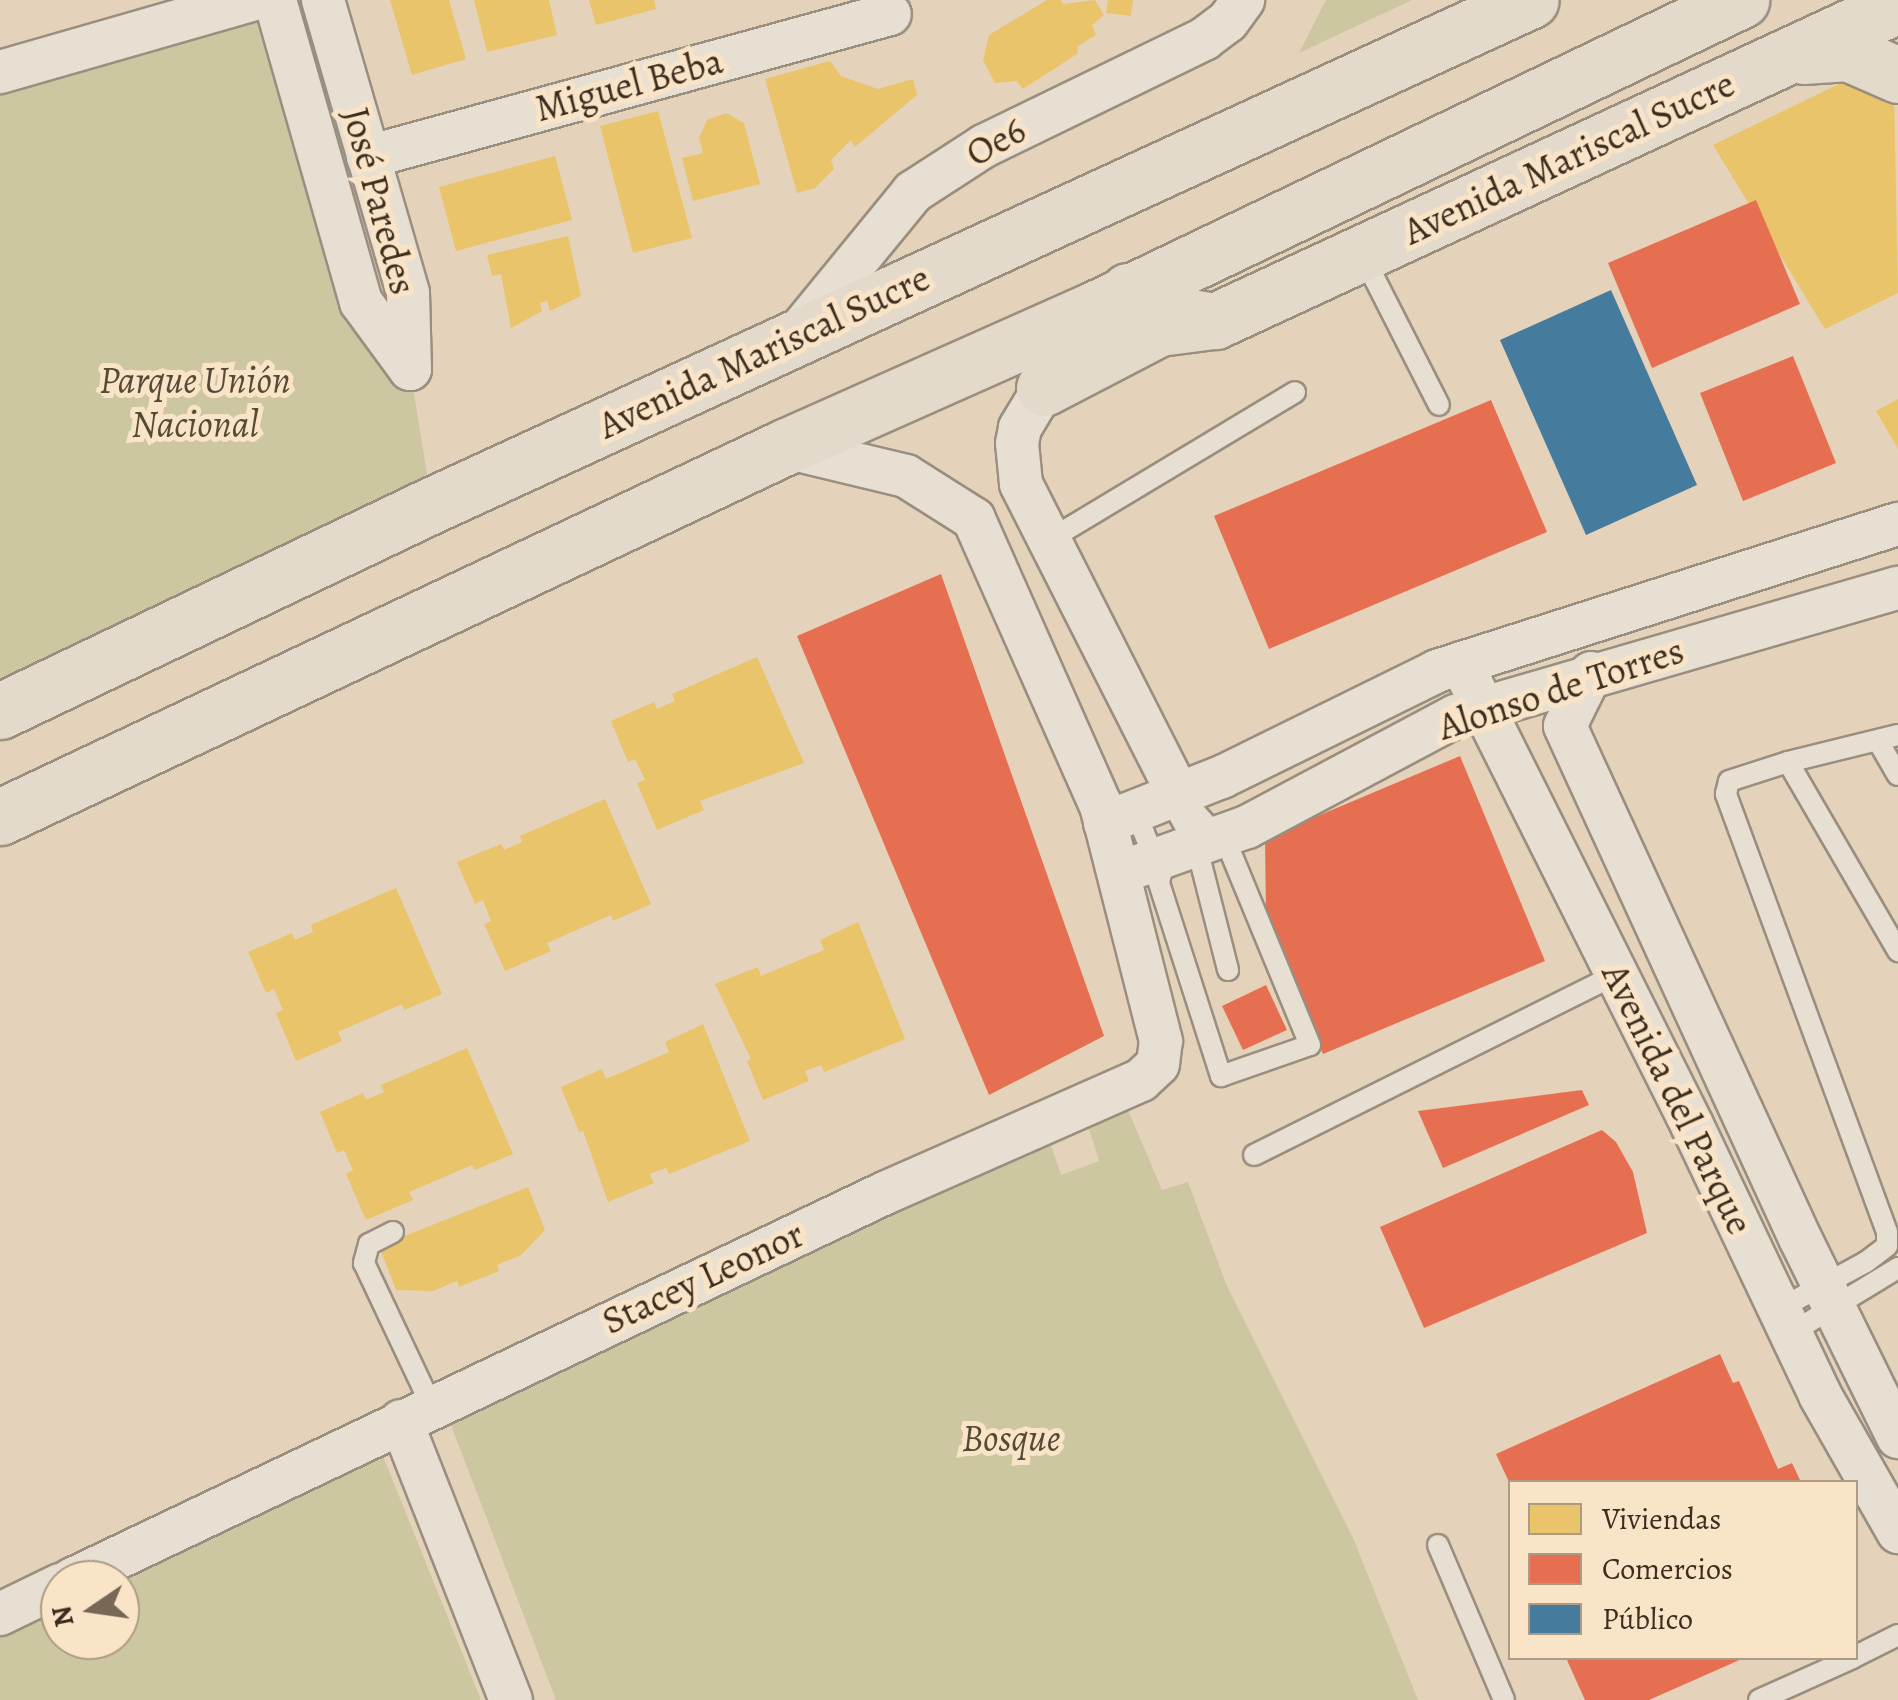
<!DOCTYPE html>
<meta charset="utf-8">
<style>
body{margin:0}
#map{position:relative;width:1898px;height:1700px;overflow:hidden;background:#e4d3ba;font-family:Alegreya,serif}
div>[style]{position:absolute}
.green>*{inset:0;background:#ccc7a0}
.homes>*{inset:0;background:#e9c46a}
.shops>*{inset:0;background:#e76f51}
.public>*{inset:0;background:#457b9d}
.roads{filter:drop-shadow(2px 0 #9a8e7f) drop-shadow(-2px 0 #9a8e7f) drop-shadow(0 2px #9a8e7f) drop-shadow(0 -2px #9a8e7f)}
.service>*{height:20px;margin:-10px;padding:0 10px;transform-origin:10px;border-radius:10px;background:#e8dfd3}
.minor>*{height:42px;margin:-21px;padding:0 21px;transform-origin:21px;border-radius:21px;background:#e8dfd3}
.primary>*{height:55px;margin:-27.5px;padding:0 27.5px;transform-origin:27.5px;border-radius:27.5px;background:#e4dacc}
span{translate:-50% -50%;white-space:nowrap;text-align:center;line-height:1.15;-webkit-text-stroke:10px #f9e4c7;paint-order:stroke}
.street-label{font-size:38px;color:#3c2d1e}
.park-label{font-size:38px;color:#554a34;font-style:italic}
.legend{position:absolute;left:1508px;top:1480px;width:350px;height:180px;box-sizing:border-box;background:#f9e4c7;border:2px solid #ad9b83;margin:0;padding:12px 18px;list-style:none;font-size:30px;color:#3c2d1e}
.legend li{display:flex;align-items:center;gap:20px;height:50px}
.legend b{width:50px;border:2px solid #ad9b83}
.north{position:absolute;left:40px;top:1560px;width:100px;height:100px;box-sizing:border-box;background:#f9e4c7;border:2px solid #ad9b83;border-radius:50%;rotate:257deg;font-size:28px;font-weight:700;line-height:40px;text-align:center;color:#3c2d1e}
.north::after{content:'';display:block;margin:auto;width:35px;height:45px;background:#776755;clip-path:polygon(50% 0,100% 100%,50% 72%,0 100%)}
</style>
<div id="map">
<div class="green">
<div style="clip-path:polygon(275px 0,361px 302px,410px 369px,432px 505px,0 708px,0 72px)"></div>
<div style="clip-path:polygon(1326px 0,1412px 0,1299px 53px)"></div>
<div style="clip-path:polygon(1128px 1110px,1162px 1190px,1188px 1182px,1227px 1286px,1353px 1538px,1418px 1700px,556px 1700px,443px 1404px,1048px 1136px,1061px 1175px,1099px 1161px,1088px 1125px)"></div>
<div style="clip-path:polygon(381px 1451px,481px 1700px,0 1700px,0 1621px,60px 1591px,60px 1640px,120px 1640px,120px 1580px)"></div>
</div>
<div class="homes">
<div style="clip-path:polygon(390px 0,449px 0,466px 59px,412px 75px)"></div>
<div style="clip-path:polygon(474px 0,549px 0,557px 35px,487px 52px)"></div>
<div style="clip-path:polygon(589px 0,654px 0,656px 9px,596px 25px)"></div>
<div style="clip-path:polygon(1047px 0,1061px 0,1063px 4px,1095px 0,1104px 15px,1092px 25px,1096px 35px,1078px 46px,1077px 54px,1023px 89px,1017px 81px,995px 83px,983px 60px,989px 35px)"></div>
<div style="clip-path:polygon(1108px 0,1133px 0,1131px 16px,1106px 13px)"></div>
<div style="clip-path:polygon(830px 61px,841px 76px,878px 89px,913px 79px,917px 95px,855px 147px,851px 140px,831px 160px,834px 169px,815px 188px,797px 193px,765px 79px)"></div>
<div style="clip-path:polygon(1845px 81px,1894px 87px,1898px 293px,1825px 329px,1713px 145px)"></div>
<div style="clip-path:polygon(658px 111px,692px 238px,633px 253px,600px 126px)"></div>
<div style="clip-path:polygon(726px 113px,744px 123px,760px 184px,693px 201px,682px 158px,703px 153px,699px 138px,707px 120px)"></div>
<div style="clip-path:polygon(555px 156px,572px 220px,456px 251px,439px 187px)"></div>
<div style="clip-path:polygon(568px 236px,581px 296px,550px 311px,547px 301px,540px 303px,542px 311px,511px 328px,501px 274px,492px 276px,487px 255px)"></div>
<div style="clip-path:polygon(1898px 399px,1898px 449px,1876px 411px)"></div>
<div style="clip-path:polygon(757px 657px,804px 763px,700px 801px,704px 810px,657px 830px,637px 783px,645px 780px,635px 759px,628px 762px,611px 721px,654px 702px,657px 709px,675px 701px,672px 694px)"></div>
<div style="clip-path:polygon(605px 799px,651px 904px,613px 921px,611px 915px,547px 943px,551px 951px,505px 971px,484px 924px,491px 921px,483px 900px,475px 904px,457px 862px,501px 844px,504px 850px,522px 842px,520px 836px)"></div>
<div style="clip-path:polygon(396px 888px,442px 994px,404px 1010px,402px 1004px,338px 1032px,342px 1041px,296px 1061px,276px 1013px,283px 1010px,274px 989px,266px 993px,248px 952px,292px 933px,295px 940px,313px 932px,311px 925px)"></div>
<div style="clip-path:polygon(858px 922px,905px 1039px,824px 1072px,821px 1065px,805px 1071px,809px 1081px,763px 1100px,747px 1061px,751px 1059px,715px 984px,758px 967px,761px 976px,824px 950px,820px 940px)"></div>
<div style="clip-path:polygon(703px 1024px,750px 1141px,669px 1174px,666px 1168px,650px 1174px,654px 1183px,608px 1202px,583px 1131px,579px 1132px,561px 1087px,602px 1069px,606px 1079px,669px 1052px,665px 1042px)"></div>
<div style="clip-path:polygon(467px 1048px,513px 1154px,475px 1170px,472px 1165px,409px 1192px,413px 1200px,366px 1220px,346px 1174px,353px 1170px,344px 1150px,337px 1153px,320px 1112px,363px 1093px,366px 1100px,384px 1092px,381px 1085px)"></div>
<div style="clip-path:polygon(528px 1187px,545px 1230px,521px 1255px,497px 1265px,499px 1271px,459px 1287px,457px 1281px,433px 1291px,396px 1290px,379px 1246px)"></div>
</div>
<div class="shops">
<div style="clip-path:polygon(1756px 200px,1800px 304px,1652px 368px,1608px 263px)"></div>
<div style="clip-path:polygon(1793px 356px,1836px 463px,1743px 501px,1700px 393px)"></div>
<div style="clip-path:polygon(1491px 400px,1547px 532px,1269px 649px,1214px 516px)"></div>
<div style="clip-path:polygon(941px 574px,1104px 1036px,989px 1095px,797px 636px)"></div>
<div style="clip-path:polygon(1460px 756px,1545px 961px,1323px 1054px,1266px 917px,1265px 838px)"></div>
<div style="clip-path:polygon(1266px 985px,1287px 1030px,1243px 1050px,1222px 1006px)"></div>
<div style="clip-path:polygon(1582px 1090px,1589px 1105px,1443px 1168px,1418px 1111px)"></div>
<div style="clip-path:polygon(1602px 1130px,1616px 1142px,1633px 1172px,1647px 1233px,1424px 1328px,1380px 1227px)"></div>
<div style="clip-path:polygon(1720px 1354px,1733px 1383px,1739px 1381px,1778px 1469px,1792px 1463px,1801px 1482px,1509px 1482px,1496px 1454px)"></div>
<div style="clip-path:polygon(1566px 1658px,1744px 1658px,1649px 1700px,1585px 1700px)"></div>
</div>
<div class="public">
<div style="clip-path:polygon(1611px 290px,1697px 485px,1586px 535px,1500px 340px)"></div>
</div>
<div class="roads">
<div class="service">
<div style="left:1363px;top:256px;width:167px;rotate:63deg"></div>
<div style="left:1049px;top:540px;width:287px;rotate:-31deg"></div>
<div style="left:1878px;top:741px;width:39px;rotate:60deg"></div>
<div style="left:1788px;top:762px;width:113px;rotate:-13.8deg"></div>
<div style="left:1169px;top:797px;width:58px;rotate:61.2deg"></div>
<div style="left:1197px;top:848px;width:126px;rotate:75.7deg"></div>
<div style="left:1135px;top:811px;width:68px;rotate:67.6deg"></div>
<div style="left:1161px;top:874px;width:9px;rotate:103deg"></div>
<div style="left:1159px;top:883px;width:203px;rotate:72.2deg"></div>
<div style="left:1221px;top:1076px;width:94px;rotate:-19.2deg"></div>
<div style="left:1310px;top:1045px;width:210px;rotate:-112.4deg"></div>
<div style="left:1230px;top:851px;width:78px;rotate:-131.9deg"></div>
<div style="left:1254px;top:1155px;width:406px;rotate:-26.5deg"></div>
<div style="left:393px;top:1232px;width:27px;rotate:153deg"></div>
<div style="left:369px;top:1244px;width:20px;rotate:105deg"></div>
<div style="left:364px;top:1263px;width:159px;rotate:64.7deg"></div>
<div style="left:1779px;top:1309px;width:99px;rotate:-28.4deg"></div>
<div style="left:1866px;top:1262px;width:26px;rotate:-37deg"></div>
<div style="left:1887px;top:1246px;width:14px;rotate:-90deg"></div>
<div style="left:1887px;top:1232px;width:467px;rotate:-110.2deg"></div>
<div style="left:1726px;top:794px;width:13px;rotate:-77deg"></div>
<div style="left:1729px;top:781px;width:62px;rotate:-17.9deg"></div>
<div style="left:1788px;top:762px;width:219px;rotate:59.8deg"></div>
<div style="left:1791px;top:1333px;width:125px;rotate:-31.3deg"></div>
<div style="left:1438px;top:1545px;width:168px;rotate:66.9deg"></div>
<div style="left:1856px;top:1656px;width:47px;rotate:-26.6deg"></div>
<div style="left:1759px;top:1700px;width:103px;rotate:-24.1deg"></div>
</div>
<div class="minor">
<div style="left:275px;top:0;width:314px;rotate:74.1deg"></div>
<div style="left:361px;top:302px;width:83px;rotate:53.8deg"></div>
<div style="left:323px;top:0;width:305px;rotate:73.8deg"></div>
<div style="left:408px;top:293px;width:76px;rotate:88.5deg"></div>
<div style="left:0;top:72px;width:261px;rotate:-16deg"></div>
<div style="left:368px;top:157px;width:541px;rotate:-15.32deg"></div>
<div style="left:796px;top:335px;width:185px;rotate:-50.7deg"></div>
<div style="left:913px;top:192px;width:85px;rotate:-32.9deg"></div>
<div style="left:984px;top:146px;width:245px;rotate:-25.9deg"></div>
<div style="left:1204px;top:39px;width:30px;rotate:-37deg"></div>
<div style="left:1228px;top:21px;width:26px;rotate:-54deg"></div>
<div style="left:1059px;top:363px;width:76px;rotate:121deg"></div>
<div style="left:1020px;top:428px;width:15px;rotate:101deg"></div>
<div style="left:1017px;top:443px;width:41px;rotate:84.4deg"></div>
<div style="left:1021px;top:484px;width:347px;rotate:63.1deg"></div>
<div style="left:1461px;top:663px;width:517px;rotate:63.43deg"></div>
<div style="left:1692px;top:1125px;width:299px;rotate:64.6deg"></div>
<div style="left:1820px;top:1395px;width:158px;rotate:60.3deg"></div>
<div style="left:1591px;top:673px;width:59px;rotate:116.1deg"></div>
<div style="left:1565px;top:726px;width:563px;rotate:65.35deg"></div>
<div style="left:1800px;top:1238px;width:222px;rotate:63.8deg"></div>
<div style="left:1105px;top:823px;width:126px;rotate:-21.5deg"></div>
<div style="left:1222px;top:777px;width:240px;rotate:-26.2deg"></div>
<div style="left:1437px;top:671px;width:484px;rotate:-17.7deg"></div>
<div style="left:1119px;top:873px;width:136px;rotate:-19.8deg"></div>
<div style="left:1247px;top:827px;width:237px;rotate:-28deg"></div>
<div style="left:1456px;top:716px;width:460px;rotate:-16.2deg"></div>
<div style="left:401px;top:1421px;width:300px;rotate:68.5deg"></div>
<div style="left:71px;top:1580px;width:901px;rotate:-25.43deg"></div>
<div style="left:885px;top:1193px;width:280px;rotate:-23.8deg"></div>
<div style="left:1141px;top:1080px;width:23px;rotate:-43deg"></div>
<div style="left:1158px;top:1064px;width:23px;rotate:-83deg"></div>
<div style="left:1161px;top:1041px;width:243px;rotate:-104.3deg"></div>
<div style="left:1101px;top:806px;width:314px;rotate:-113.9deg"></div>
<div style="left:974px;top:519px;width:80px;rotate:-147.7deg"></div>
<div style="left:906px;top:476px;width:124px;rotate:-166.5deg"></div>
<div style="left:0;top:1614px;width:67px;rotate:-25.8deg"></div>
</div>
<div class="primary">
<div style="left:1803px;top:56px;width:45px;rotate:-3.8deg"></div>
<div style="left:1848px;top:53px;width:55px;rotate:23.7deg"></div>
<div style="left:1128px;top:291px;width:34px;rotate:36deg"></div>
<div style="left:1156px;top:311px;width:60px;rotate:9.6deg"></div>
<div style="left:1215px;top:321px;width:753px;rotate:-24.83deg"></div>
<div style="left:1044px;top:388px;width:130px;rotate:-27.6deg"></div>
<div style="left:1159px;top:328px;width:47px;rotate:-7.3deg"></div>
<div style="left:0;top:711px;width:479px;rotate:-25.5deg"></div>
<div style="left:432px;top:505px;width:1209px;rotate:-24.68deg"></div>
<div style="left:0;top:817px;width:868px;rotate:-25.24deg"></div>
<div style="left:785px;top:447px;width:335px;rotate:-24deg"></div>
<div style="left:1091px;top:311px;width:721px;rotate:-25.57deg"></div>
</div>
</div>
<div class="street-label">
<span style="left:629px;top:85px;rotate:-15deg">Miguel Beba</span>
<span style="left:996px;top:142px;rotate:-29deg">Oe6</span>
<span style="left:1569px;top:158px;rotate:-25deg">Avenida Mariscal Sucre</span>
<span style="left:379px;top:201px;rotate:75deg">José Paredes</span>
<span style="left:764px;top:352px;rotate:-25deg">Avenida Mariscal Sucre</span>
<span style="left:1561px;top:689px;rotate:-18deg">Alonso de Torres</span>
<span style="left:1677px;top:1099px;rotate:64deg">Avenida del Parque</span>
<span style="left:703px;top:1278px;rotate:-25deg">Stacey Leonor</span>
</div>
<div class="park-label">
<span style="left:195px;top:403px">Parque Unión<br>Nacional</span>
<span style="left:1011px;top:1439px">Bosque</span>
</div>
<ul class="legend">
<li><b style="height:28px;background:#e9c46a"></b>Viviendas</li>
<li><b style="height:28px;background:#e76f51"></b>Comercios</li>
<li><b style="height:28px;background:#457b9d"></b>Público</li>
</ul>
<div class="north">N</div>
</div>
